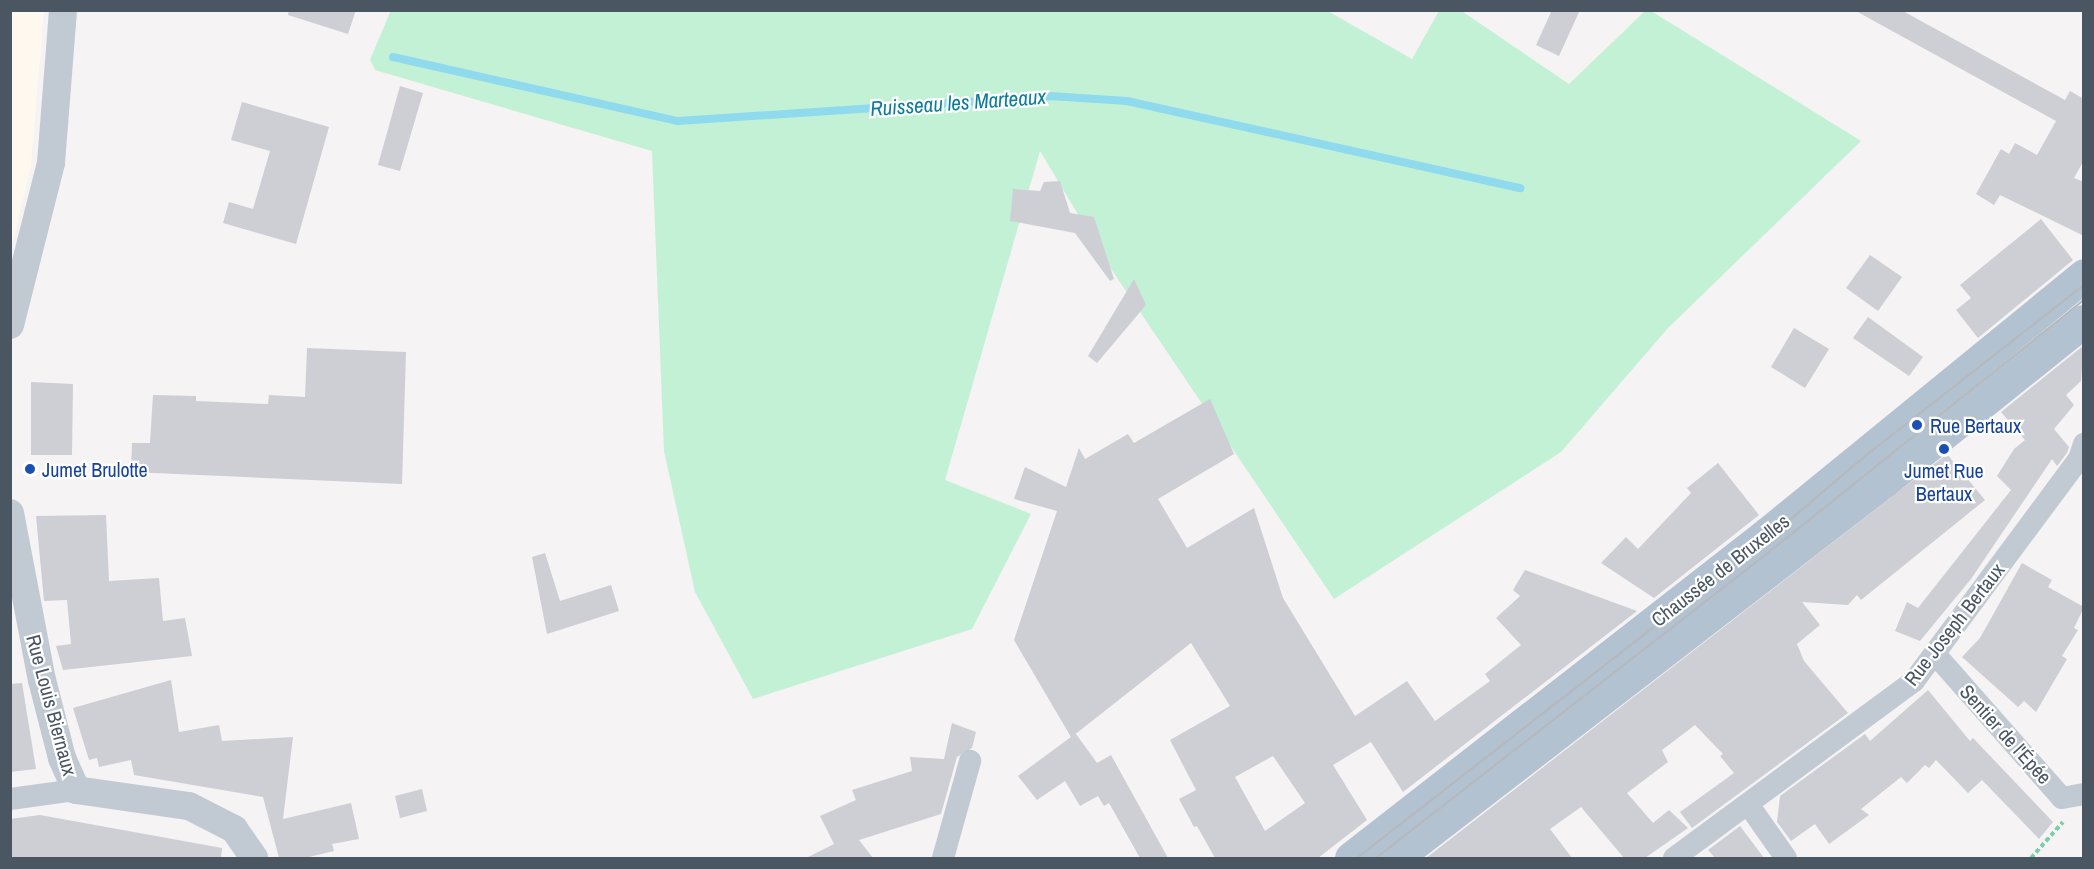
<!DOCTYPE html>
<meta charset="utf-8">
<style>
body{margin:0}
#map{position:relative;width:2094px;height:869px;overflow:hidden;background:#f5f3f3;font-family:"Archivo Narrow",sans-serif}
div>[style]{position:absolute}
.commercial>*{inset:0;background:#fdf9ef}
.green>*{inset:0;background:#c3f1d5}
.stream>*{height:8px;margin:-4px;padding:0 4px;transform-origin:4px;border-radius:4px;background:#90daee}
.building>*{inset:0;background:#cdcfd5}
.path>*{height:4px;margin-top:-2px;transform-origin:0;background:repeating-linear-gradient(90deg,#7ad0a6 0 4.5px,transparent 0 7.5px)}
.minor>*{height:22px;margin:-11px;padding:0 11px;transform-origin:11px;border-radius:11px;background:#c1cad2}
.tertiary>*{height:28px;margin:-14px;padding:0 14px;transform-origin:14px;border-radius:14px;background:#c1cad2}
.primary>*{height:33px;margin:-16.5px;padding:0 16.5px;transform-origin:16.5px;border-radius:16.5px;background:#b3c2d1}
.tram>*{height:1.5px;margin:-0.75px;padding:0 0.75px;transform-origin:0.75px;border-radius:0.75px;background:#b5b8bd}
.dots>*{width:16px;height:16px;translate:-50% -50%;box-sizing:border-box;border:3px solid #fff;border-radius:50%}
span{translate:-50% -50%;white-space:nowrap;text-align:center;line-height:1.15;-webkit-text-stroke:4.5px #fff;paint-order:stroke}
.transit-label{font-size:20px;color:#164399}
.left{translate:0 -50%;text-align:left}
.street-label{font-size:20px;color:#4a5661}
.water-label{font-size:21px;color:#0c7c9b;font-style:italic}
.frame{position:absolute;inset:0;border:12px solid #4a5661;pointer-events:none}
</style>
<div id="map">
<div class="commercial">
<div style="clip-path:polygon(11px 10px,44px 11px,31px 166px,11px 249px)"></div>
</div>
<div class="green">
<div style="clip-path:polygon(391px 10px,1326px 10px,1412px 59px,1439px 11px,1460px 10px,1569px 84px,1645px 11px,1651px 11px,1861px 141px,1668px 328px,1561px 452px,1334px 599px,1109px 266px,1040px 151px,945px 480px,1031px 514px,972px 629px,753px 699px,695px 592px,664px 451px,652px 151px,375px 70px,370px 60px)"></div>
</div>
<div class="stream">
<div style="left:393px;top:57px;width:292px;rotate:12.7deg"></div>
<div style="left:678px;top:121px;width:373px;rotate:-3.8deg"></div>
<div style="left:1050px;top:96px;width:77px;rotate:3.7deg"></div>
<div style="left:1127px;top:101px;width:403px;rotate:12.5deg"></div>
</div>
<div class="building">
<div style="clip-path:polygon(289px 10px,356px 10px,348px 34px,288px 15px)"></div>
<div style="clip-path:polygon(1552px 10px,1580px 10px,1559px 56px,1536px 45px)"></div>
<div style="clip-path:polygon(1854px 10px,1901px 10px,2065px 100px,2070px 91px,2084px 99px,2084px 160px,2074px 178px,2084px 182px,2084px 236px,2000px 195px,1994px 205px,1976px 194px,2001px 149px,2009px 154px,2015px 143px,2037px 155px,2056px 121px)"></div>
<div style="clip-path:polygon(400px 86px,423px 93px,400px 171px,378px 165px)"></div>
<div style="clip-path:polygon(242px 102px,329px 127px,296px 244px,223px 223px,229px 202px,253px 209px,270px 151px,231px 140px)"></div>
<div style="clip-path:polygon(1060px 181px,1070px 213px,1094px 217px,1114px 279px,1110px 281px,1075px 233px,1010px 221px,1013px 189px,1040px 191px,1044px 182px)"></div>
<div style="clip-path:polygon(2041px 219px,2073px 260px,1978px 338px,1956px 310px,1971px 298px,1960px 285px)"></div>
<div style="clip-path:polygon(1870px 255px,1902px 277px,1878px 311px,1846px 288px)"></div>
<div style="clip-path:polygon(1134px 279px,1146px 305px,1097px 363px,1088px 356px)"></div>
<div style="clip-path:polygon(1868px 317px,1923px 357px,1909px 376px,1853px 338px)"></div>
<div style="clip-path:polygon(1794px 328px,1829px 349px,1805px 388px,1771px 367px)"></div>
<div style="clip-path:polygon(2084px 345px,2081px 381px,2066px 395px,2074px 405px,2054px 429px,2069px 447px,2067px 453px,2057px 466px,2052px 459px,1971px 579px,1920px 641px,1895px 631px,1907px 602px,1918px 608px,2011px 490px,1997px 476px,2014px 449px,2025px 440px,2001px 412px)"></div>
<div style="clip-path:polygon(307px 348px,406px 352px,402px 484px,131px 472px,132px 443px,150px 443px,153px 395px,196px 396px,196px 401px,268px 404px,269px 395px,305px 397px)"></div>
<div style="clip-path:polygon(31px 382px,73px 384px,72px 455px,31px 455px)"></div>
<div style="clip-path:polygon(evenodd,1210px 399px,1234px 454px,1158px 499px,1187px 548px,1254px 508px,1283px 598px,1355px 716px,1407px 681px,1435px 721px,1490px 681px,1485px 674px,1521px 645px,1496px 618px,1520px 596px,1513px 590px,1525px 570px,1637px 611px,1403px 792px,1371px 742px,1333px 765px,1367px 820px,1318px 858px,1215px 858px,1197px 826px,1194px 827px,1179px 799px,1196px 790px,1170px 740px,1230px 706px,1191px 643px,1073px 736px,1076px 734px,1097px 763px,1111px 755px,1168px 858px,1140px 858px,1109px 803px,1104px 806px,1098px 796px,1080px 806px,1065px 781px,1037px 800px,1018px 776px,1071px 737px,1014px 640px,1057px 511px,1014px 499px,1025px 467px,1066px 487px,1079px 448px,1085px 459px,1128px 434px,1134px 443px,1210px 399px,1273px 756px,1305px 803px,1265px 831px,1235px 777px,1273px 756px)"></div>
<div style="clip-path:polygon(1947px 454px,1985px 500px,1861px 600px,1857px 595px,1848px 605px,1802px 602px,1820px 625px,1797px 644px,1804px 661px,1848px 713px,1692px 828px,1680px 812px,1734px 773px,1720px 756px,1723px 754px,1695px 725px,1662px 750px,1668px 762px,1627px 793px,1653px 823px,1669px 810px,1688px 828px,1645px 858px,1624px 858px,1581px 807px,1550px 829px,1572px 858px,1426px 858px)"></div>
<div style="clip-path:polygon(1718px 463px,1759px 515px,1654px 598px,1601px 563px,1626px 537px,1638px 549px,1691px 493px,1687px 488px)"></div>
<div style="clip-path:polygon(106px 515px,109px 581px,159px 578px,163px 621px,185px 618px,192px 656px,63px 670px,56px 646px,71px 644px,67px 600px,44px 601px,36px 516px)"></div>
<div style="clip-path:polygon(545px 553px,560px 601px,611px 585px,619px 611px,547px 634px,532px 557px)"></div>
<div style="clip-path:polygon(2022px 563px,2052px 580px,2048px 587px,2084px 607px,2074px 628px,2078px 630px,2062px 656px,2067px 659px,2036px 712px,2024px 701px,2018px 707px,1962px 657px,1980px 638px)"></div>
<div style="clip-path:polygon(171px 680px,179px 732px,219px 725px,222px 741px,293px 737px,283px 819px,351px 803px,359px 839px,332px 844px,334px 851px,305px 858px,279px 858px,263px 797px,134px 775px,131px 760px,99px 767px,97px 758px,89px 760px,73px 708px)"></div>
<div style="clip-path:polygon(22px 683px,36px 769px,10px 772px,10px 684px)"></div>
<div style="clip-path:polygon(1928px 690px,1970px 741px,1973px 738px,2053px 822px,2039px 839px,1982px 780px,1968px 793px,1936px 760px,1929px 768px,1925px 765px,1907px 783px,1901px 777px,1861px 809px,1869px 815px,1829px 844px,1815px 824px,1791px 841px,1777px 822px,1780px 796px,1865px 734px,1870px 741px)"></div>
<div style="clip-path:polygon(952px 723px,976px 732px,972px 748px,957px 757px,941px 814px,859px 840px,873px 858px,806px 858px,834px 844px,820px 816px,856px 800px,852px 790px,912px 771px,910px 757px,944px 759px)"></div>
<div style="clip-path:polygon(422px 789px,427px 811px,400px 818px,395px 796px)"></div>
<div style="clip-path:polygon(40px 815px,222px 848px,221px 858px,10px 858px,10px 819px)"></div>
<div style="clip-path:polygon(1740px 826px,1764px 858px,1715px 858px,1708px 850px)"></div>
</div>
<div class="path">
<div style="left:2031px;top:858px;width:48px;rotate:-48.4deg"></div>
</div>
<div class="minor">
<div style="left:1935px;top:654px;width:192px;rotate:48.6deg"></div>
<div style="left:2062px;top:798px;width:22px;rotate:-10deg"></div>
<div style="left:10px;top:799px;width:67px;rotate:-7.8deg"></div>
<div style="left:1748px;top:804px;width:66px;rotate:54.9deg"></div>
<div style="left:943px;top:858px;width:101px;rotate:-74.4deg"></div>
<div style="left:1674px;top:858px;width:298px;rotate:-36.4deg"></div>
<div style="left:1914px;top:681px;width:277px;rotate:-53.4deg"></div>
<div style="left:2079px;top:459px;width:16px;rotate:-72deg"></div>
</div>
<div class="tertiary">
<div style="left:10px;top:325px;width:167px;rotate:-75.8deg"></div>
<div style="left:51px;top:163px;width:153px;rotate:-85.5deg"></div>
<div style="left:10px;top:513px;width:170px;rotate:79.2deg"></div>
<div style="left:42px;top:680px;width:81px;rotate:75.6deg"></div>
<div style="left:62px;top:758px;width:35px;rotate:66deg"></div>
<div style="left:76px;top:790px;width:114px;rotate:8.1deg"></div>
<div style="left:189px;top:806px;width:51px;rotate:27.1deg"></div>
<div style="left:234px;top:829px;width:35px;rotate:55deg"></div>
</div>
<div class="primary">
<div style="left:1351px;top:858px;width:529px;rotate:-37.93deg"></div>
<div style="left:1768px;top:533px;width:408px;rotate:-39.2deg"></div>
<div style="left:1395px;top:858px;width:617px;rotate:-37.63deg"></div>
<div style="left:1884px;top:481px;width:256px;rotate:-38.7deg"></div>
</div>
<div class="tram">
<div style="left:1357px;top:858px;width:524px;rotate:-37.87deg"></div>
<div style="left:1771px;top:536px;width:122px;rotate:-40.3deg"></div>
<div style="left:1864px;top:457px;width:279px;rotate:-38deg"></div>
<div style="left:1376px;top:858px;width:509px;rotate:-37.9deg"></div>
<div style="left:1778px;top:545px;width:392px;rotate:-38.7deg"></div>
</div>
<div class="dots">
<div style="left:1917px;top:425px;background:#1a4fb4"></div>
<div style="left:1944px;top:449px;background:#1a4fb4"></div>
<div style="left:30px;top:469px;background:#1a4fb4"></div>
</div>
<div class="transit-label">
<span class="left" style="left:1930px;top:425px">Rue Bertaux</span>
<span class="left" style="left:42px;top:469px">Jumet Brulotte</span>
<span style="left:1944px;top:482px">Jumet Rue<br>Bertaux</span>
</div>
<div class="street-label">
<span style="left:1720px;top:570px;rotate:-38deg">Chaussée de Bruxelles</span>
<span style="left:1954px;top:624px;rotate:-52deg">Rue Joseph Bertaux</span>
<span style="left:52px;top:705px;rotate:75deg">Rue Louis Biernaux</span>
<span style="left:2006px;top:734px;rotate:48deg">Sentier de l'Épée</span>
</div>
<div class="water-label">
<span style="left:958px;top:103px;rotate:-4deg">Ruisseau les Marteaux</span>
</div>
<div class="frame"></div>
</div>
